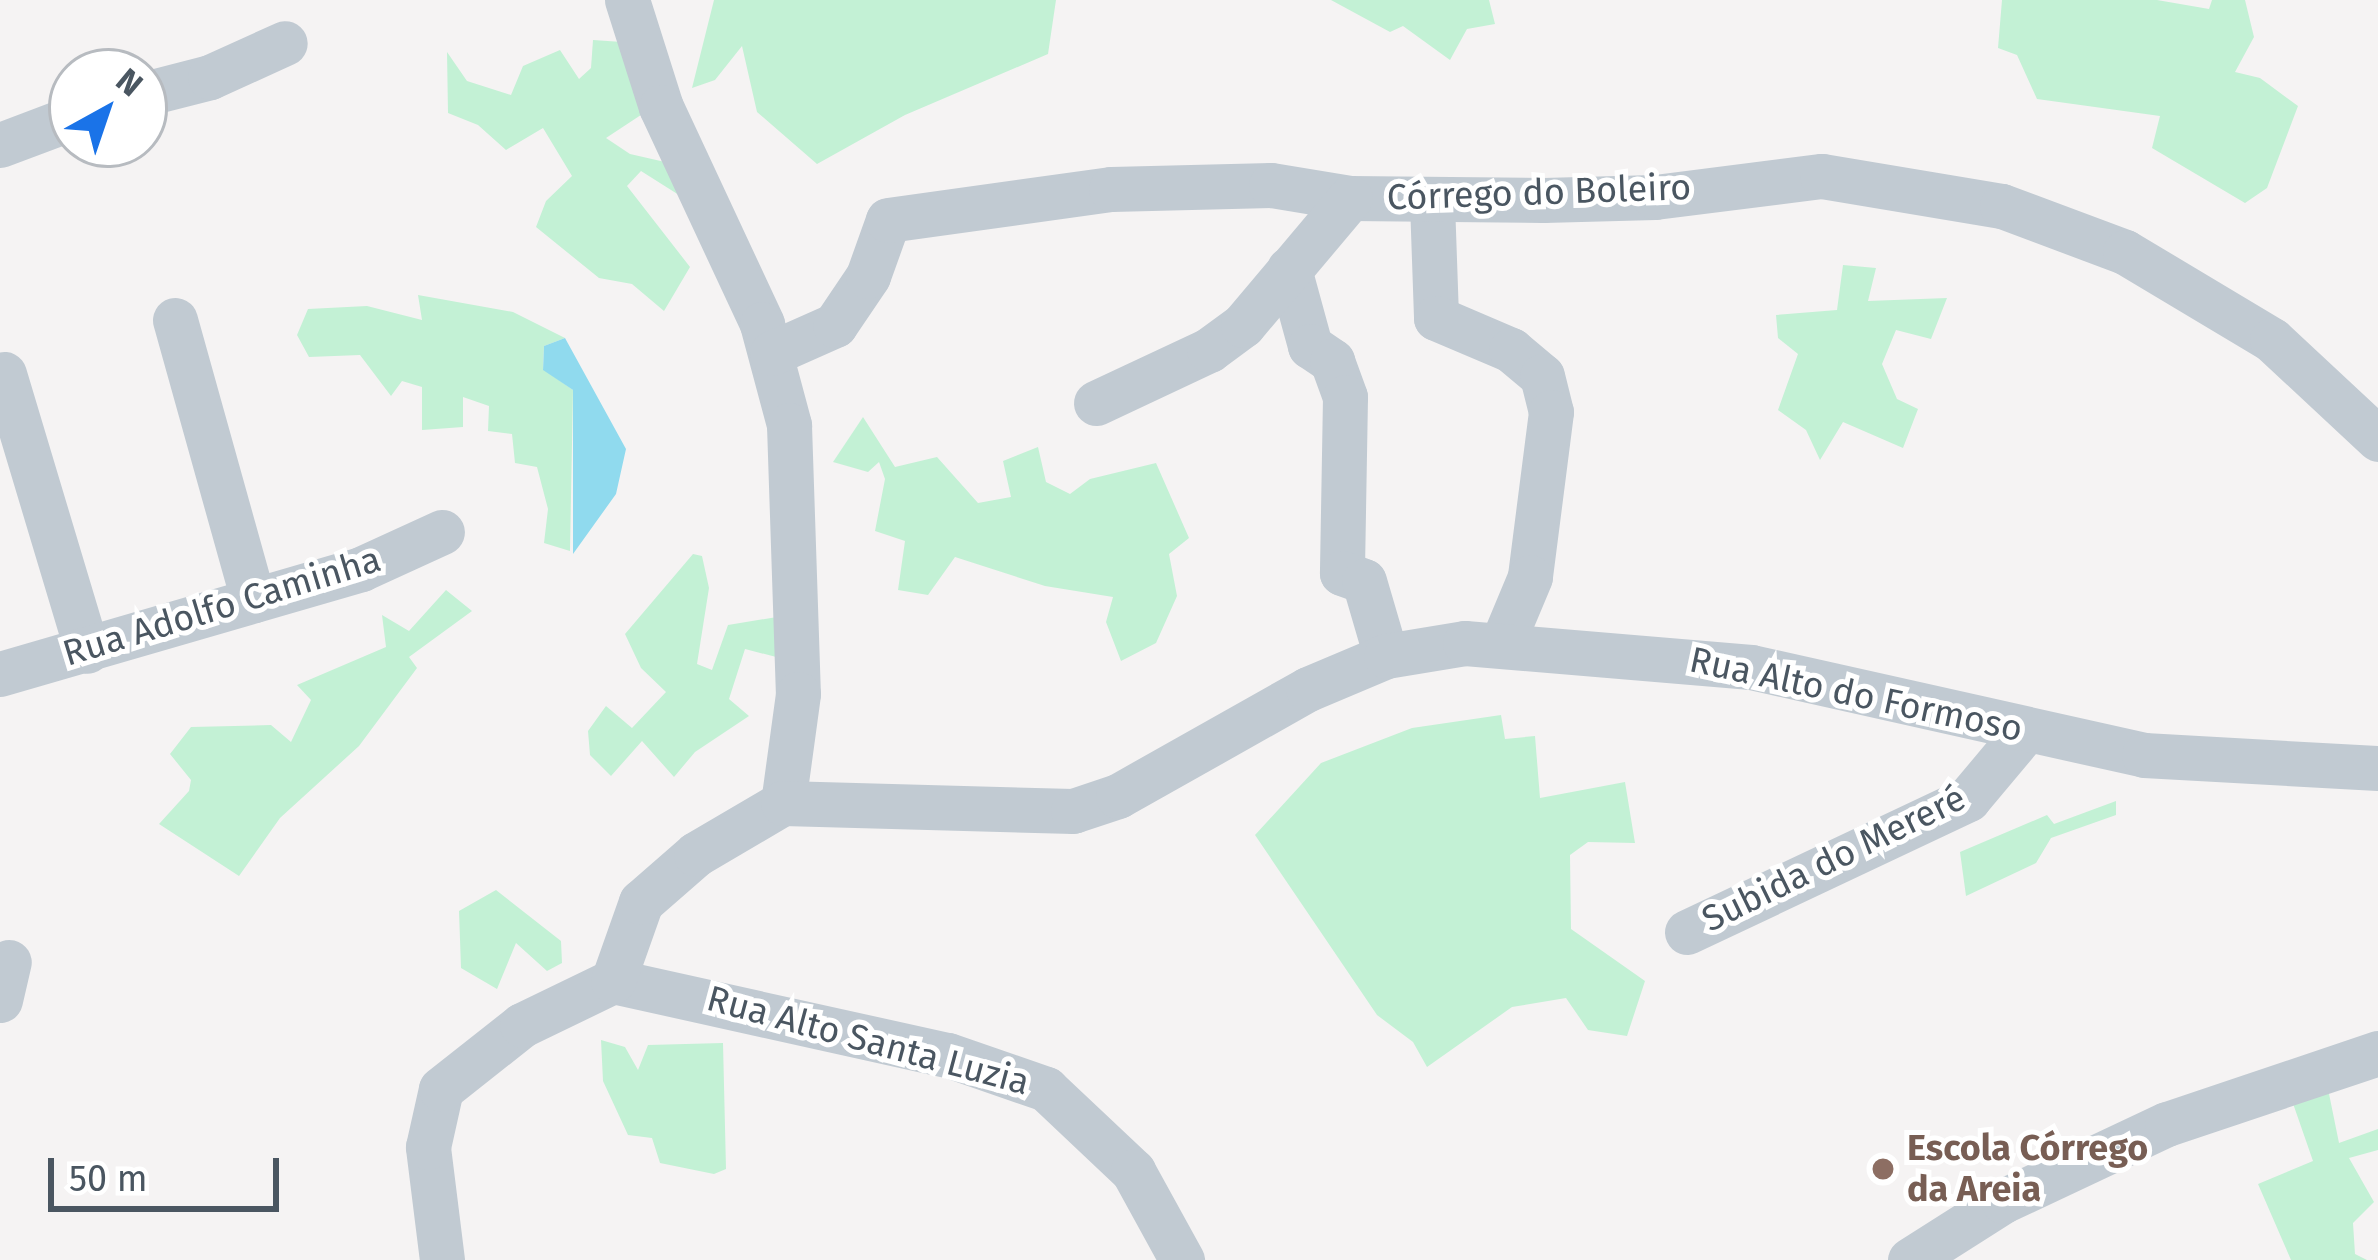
<!DOCTYPE html>
<meta charset="utf-8">
<style>
body{margin:0}
#map{position:relative;width:2378px;height:1260px;overflow:hidden;background:#f5f3f3;font-family:"Fira Sans",sans-serif}
div>[style]{position:absolute}
.green>*{inset:0;background:#c3f1d5}
.water>*{inset:0;background:#90daee}
.minor>*{height:45px;margin:-22.5px;padding:0 22.5px;transform-origin:22.5px;border-radius:22.5px;background:#c1cad2}
.dots>*{width:33px;height:33px;translate:-50% -50%;box-sizing:border-box;border:6px solid #fff;border-radius:50%}
span{translate:-50% -50%;white-space:nowrap;text-align:center;line-height:1.15;-webkit-text-stroke:10px #fff;paint-order:stroke}
.street-label{font-size:36px;color:#4a5661}
.education-label{font-size:36px;color:#785e54;font-weight:700}
.left{translate:0 -50%;text-align:left}
.north{position:absolute;left:48px;top:48px;width:120px;height:120px;box-sizing:border-box;background:#fff;border:3px solid #b7bbc0;border-radius:50%;rotate:40deg;font-size:33px;font-weight:700;line-height:48px;text-align:center;color:#4a5661}
.north::after{content:'';display:block;margin:auto;width:42px;height:54px;background:#1a73e8;clip-path:polygon(50% 0,100% 100%,50% 72%,0 100%)}
.scale{position:absolute;left:48px;top:1158px;width:231px;height:54px;box-sizing:border-box;border:6px solid #4a5661;border-top:0;padding-left:15px;font-size:36px;line-height:42px;white-space:nowrap;color:#4a5661;-webkit-text-stroke:9px #fff;paint-order:stroke}
</style>
<div id="map">
<div class="green">
<div style="clip-path:polygon(714px 0,1056px 0,1048px 54px,905px 115px,817px 164px,757px 112px,742px 46px,715px 80px,692px 88px)"></div>
<div style="clip-path:polygon(1331px 0,1489px 0,1495px 24px,1467px 29px,1450px 60px,1403px 26px,1390px 32px)"></div>
<div style="clip-path:polygon(2002px 0,2157px 0,2209px 9px,2212px 0,2245px 0,2254px 37px,2235px 72px,2260px 78px,2298px 106px,2267px 188px,2245px 203px,2152px 148px,2160px 116px,2037px 99px,2017px 55px,1998px 48px)"></div>
<div style="clip-path:polygon(593px 40px,622px 42px,650px 109px,606px 138px,630px 154px,665px 162px,690px 202px,641px 171px,627px 186px,690px 267px,664px 311px,632px 284px,599px 278px,536px 227px,546px 201px,572px 176px,543px 128px,506px 150px,478px 125px,448px 113px,447px 52px,467px 81px,511px 95px,523px 66px,560px 50px,579px 79px,591px 68px)"></div>
<div style="clip-path:polygon(1843px 265px,1876px 268px,1868px 301px,1947px 298px,1931px 339px,1896px 330px,1882px 364px,1897px 399px,1918px 409px,1903px 448px,1843px 422px,1820px 460px,1806px 430px,1778px 410px,1798px 354px,1778px 338px,1776px 315px,1837px 310px)"></div>
<div style="clip-path:polygon(418px 295px,513px 312px,565px 338px,544px 346px,543px 369px,573px 390px,570px 551px,544px 543px,548px 509px,537px 467px,515px 463px,512px 434px,488px 431px,489px 406px,463px 397px,463px 427px,422px 430px,422px 387px,402px 381px,391px 396px,360px 355px,309px 357px,297px 335px,308px 309px,367px 306px,422px 320px)"></div>
<div style="clip-path:polygon(863px 417px,895px 467px,937px 457px,978px 503px,1011px 497px,1003px 461px,1038px 447px,1046px 482px,1070px 494px,1090px 479px,1156px 463px,1189px 538px,1169px 554px,1177px 596px,1156px 643px,1121px 661px,1106px 622px,1113px 597px,1045px 586px,955px 557px,928px 595px,898px 590px,905px 541px,875px 531px,885px 479px,879px 462px,868px 472px,833px 462px)"></div>
<div style="clip-path:polygon(693px 554px,702px 556px,709px 588px,697px 664px,712px 670px,728px 625px,777px 617px,780px 658px,745px 649px,729px 699px,749px 716px,695px 752px,674px 777px,642px 741px,611px 776px,590px 755px,588px 731px,606px 706px,632px 728px,666px 692px,641px 668px,625px 634px)"></div>
<div style="clip-path:polygon(446px 590px,472px 611px,409px 657px,417px 668px,359px 746px,280px 818px,239px 876px,159px 824px,189px 791px,191px 780px,170px 754px,191px 727px,271px 725px,291px 742px,311px 700px,297px 685px,386px 647px,382px 615px,409px 631px)"></div>
<div style="clip-path:polygon(1501px 715px,1505px 739px,1535px 736px,1540px 798px,1625px 782px,1635px 843px,1588px 842px,1570px 855px,1571px 929px,1645px 981px,1627px 1036px,1588px 1030px,1566px 998px,1512px 1007px,1427px 1067px,1413px 1042px,1377px 1015px,1255px 835px,1321px 763px,1412px 728px)"></div>
<div style="clip-path:polygon(2116px 801px,2116px 815px,2051px 838px,2036px 863px,1966px 896px,1960px 852px,2047px 815px,2054px 824px)"></div>
<div style="clip-path:polygon(496px 890px,561px 941px,562px 963px,547px 971px,516px 943px,497px 989px,461px 968px,459px 911px)"></div>
<div style="clip-path:polygon(601px 1040px,625px 1047px,638px 1070px,648px 1045px,723px 1043px,726px 1169px,714px 1174px,660px 1163px,652px 1138px,628px 1135px,603px 1081px)"></div>
<div style="clip-path:polygon(2326px 1079px,2339px 1143px,2378px 1129px,2378px 1150px,2349px 1158px,2374px 1202px,2353px 1223px,2355px 1254px,2367px 1260px,2291px 1260px,2258px 1184px,2313px 1161px,2289px 1092px)"></div>
</div>
<div class="water">
<div style="clip-path:polygon(565px 338px,626px 449px,616px 494px,573px 554px,573px 390px,543px 370px,544px 346px)"></div>
</div>
<div class="minor">
<div style="left:627px;top:0;width:112px;rotate:72.4deg"></div>
<div style="left:661px;top:107px;width:239px;rotate:65deg"></div>
<div style="left:762px;top:324px;width:105px;rotate:75deg"></div>
<div style="left:789px;top:425px;width:269px;rotate:88.1deg"></div>
<div style="left:798px;top:694px;width:110px;rotate:97.8deg"></div>
<div style="left:144px;top:94px;width:68px;rotate:-14.4deg"></div>
<div style="left:210px;top:77px;width:82px;rotate:-24.4deg"></div>
<div style="left:0;top:145px;width:77px;rotate:-20.6deg"></div>
<div style="left:1432px;top:202px;width:116px;rotate:88deg"></div>
<div style="left:1436px;top:318px;width:82px;rotate:23.1deg"></div>
<div style="left:1511px;top:350px;width:40px;rotate:40deg"></div>
<div style="left:1542px;top:376px;width:37px;rotate:76deg"></div>
<div style="left:1551px;top:412px;width:166px;rotate:97.3deg"></div>
<div style="left:1530px;top:577px;width:73px;rotate:112.7deg"></div>
<div style="left:1289px;top:269px;width:80px;rotate:74.7deg"></div>
<div style="left:1310px;top:346px;width:27px;rotate:34deg"></div>
<div style="left:1332px;top:361px;width:38px;rotate:70deg"></div>
<div style="left:1345px;top:397px;width:176px;rotate:91deg"></div>
<div style="left:1342px;top:573px;width:23px;rotate:20deg"></div>
<div style="left:1364px;top:581px;width:78px;rotate:73.7deg"></div>
<div style="left:175px;top:320px;width:291px;rotate:74.4deg"></div>
<div style="left:772px;top:353px;width:69px;rotate:-24deg"></div>
<div style="left:835px;top:325px;width:59px;rotate:-56deg"></div>
<div style="left:868px;top:276px;width:59px;rotate:-70.3deg"></div>
<div style="left:888px;top:220px;width:225px;rotate:-7.9deg"></div>
<div style="left:1111px;top:189px;width:160px;rotate:-1.4deg"></div>
<div style="left:1271px;top:185px;width:80px;rotate:9.3deg"></div>
<div style="left:1350px;top:198px;width:193px;rotate:0.6deg"></div>
<div style="left:1543px;top:200px;width:112px;rotate:-1.5deg"></div>
<div style="left:1655px;top:197px;width:168px;rotate:-7.2deg"></div>
<div style="left:1822px;top:176px;width:182px;rotate:9.5deg"></div>
<div style="left:2002px;top:206px;width:131px;rotate:20.5deg"></div>
<div style="left:2125px;top:252px;width:171px;rotate:30.9deg"></div>
<div style="left:2272px;top:340px;width:145px;rotate:43deg"></div>
<div style="left:4px;top:374px;width:289px;rotate:73.3deg"></div>
<div style="left:1096px;top:403px;width:125px;rotate:-25.1deg"></div>
<div style="left:1209px;top:350px;width:42px;rotate:-36.3deg"></div>
<div style="left:1243px;top:325px;width:166px;rotate:-49.9deg"></div>
<div style="left:0;top:674px;width:376px;rotate:-16.2deg"></div>
<div style="left:361px;top:569px;width:89px;rotate:-24.6deg"></div>
<div style="left:1687px;top:932px;width:311px;rotate:-25.3deg"></div>
<div style="left:1968px;top:799px;width:90px;rotate:-50deg"></div>
<div style="left:613px;top:981px;width:343px;rotate:12.5deg"></div>
<div style="left:948px;top:1055px;width:104px;rotate:19.1deg"></div>
<div style="left:1046px;top:1089px;width:120px;rotate:43.3deg"></div>
<div style="left:1133px;top:1171px;width:102px;rotate:61.2deg"></div>
<div style="left:0;top:1000px;width:39px;rotate:-77deg"></div>
<div style="left:442px;top:1260px;width:114px;rotate:-97.1deg"></div>
<div style="left:428px;top:1147px;width:59px;rotate:-77.4deg"></div>
<div style="left:441px;top:1089px;width:103px;rotate:-38.3deg"></div>
<div style="left:522px;top:1025px;width:101px;rotate:-25.8deg"></div>
<div style="left:613px;top:981px;width:84px;rotate:-70.5deg"></div>
<div style="left:641px;top:902px;width:73px;rotate:-41.1deg"></div>
<div style="left:696px;top:854px;width:101px;rotate:-30.4deg"></div>
<div style="left:783px;top:803px;width:290px;rotate:1.6deg"></div>
<div style="left:1073px;top:811px;width:47px;rotate:-18.4deg"></div>
<div style="left:1118px;top:796px;width:218px;rotate:-29.4deg"></div>
<div style="left:1308px;top:689px;width:85px;rotate:-22.9deg"></div>
<div style="left:1386px;top:656px;width:80px;rotate:-9.3deg"></div>
<div style="left:1465px;top:643px;width:287px;rotate:4.8deg"></div>
<div style="left:1751px;top:667px;width:403px;rotate:12.6deg"></div>
<div style="left:2144px;top:755px;width:234px;rotate:3.2deg"></div>
<div style="left:1910px;top:1260px;width:110px;rotate:-32.4deg"></div>
<div style="left:2003px;top:1201px;width:181px;rotate:-25.2deg"></div>
<div style="left:2167px;top:1124px;width:223px;rotate:-18.6deg"></div>
</div>
<div class="dots">
<div style="left:1883px;top:1169px;background:#8d6e63"></div>
</div>
<div class="street-label">
<span style="left:1539px;top:193px;rotate:-2deg">Córrego do Boleiro</span>
<span style="left:222px;top:607px;rotate:-17deg">Rua Adolfo Caminha</span>
<span style="left:1856px;top:695px;rotate:12deg">Rua Alto do Formoso</span>
<span style="left:1834px;top:859px;rotate:-26deg">Subida do Mereré</span>
<span style="left:868px;top:1041px;rotate:15deg">Rua Alto Santa Luzia</span>
</div>
<div class="education-label">
<span class="left" style="left:1907px;top:1169px">Escola Córrego<br>da Areia</span>
</div>
<div class="north">N</div>
<div class="scale">50 m</div>
</div>
